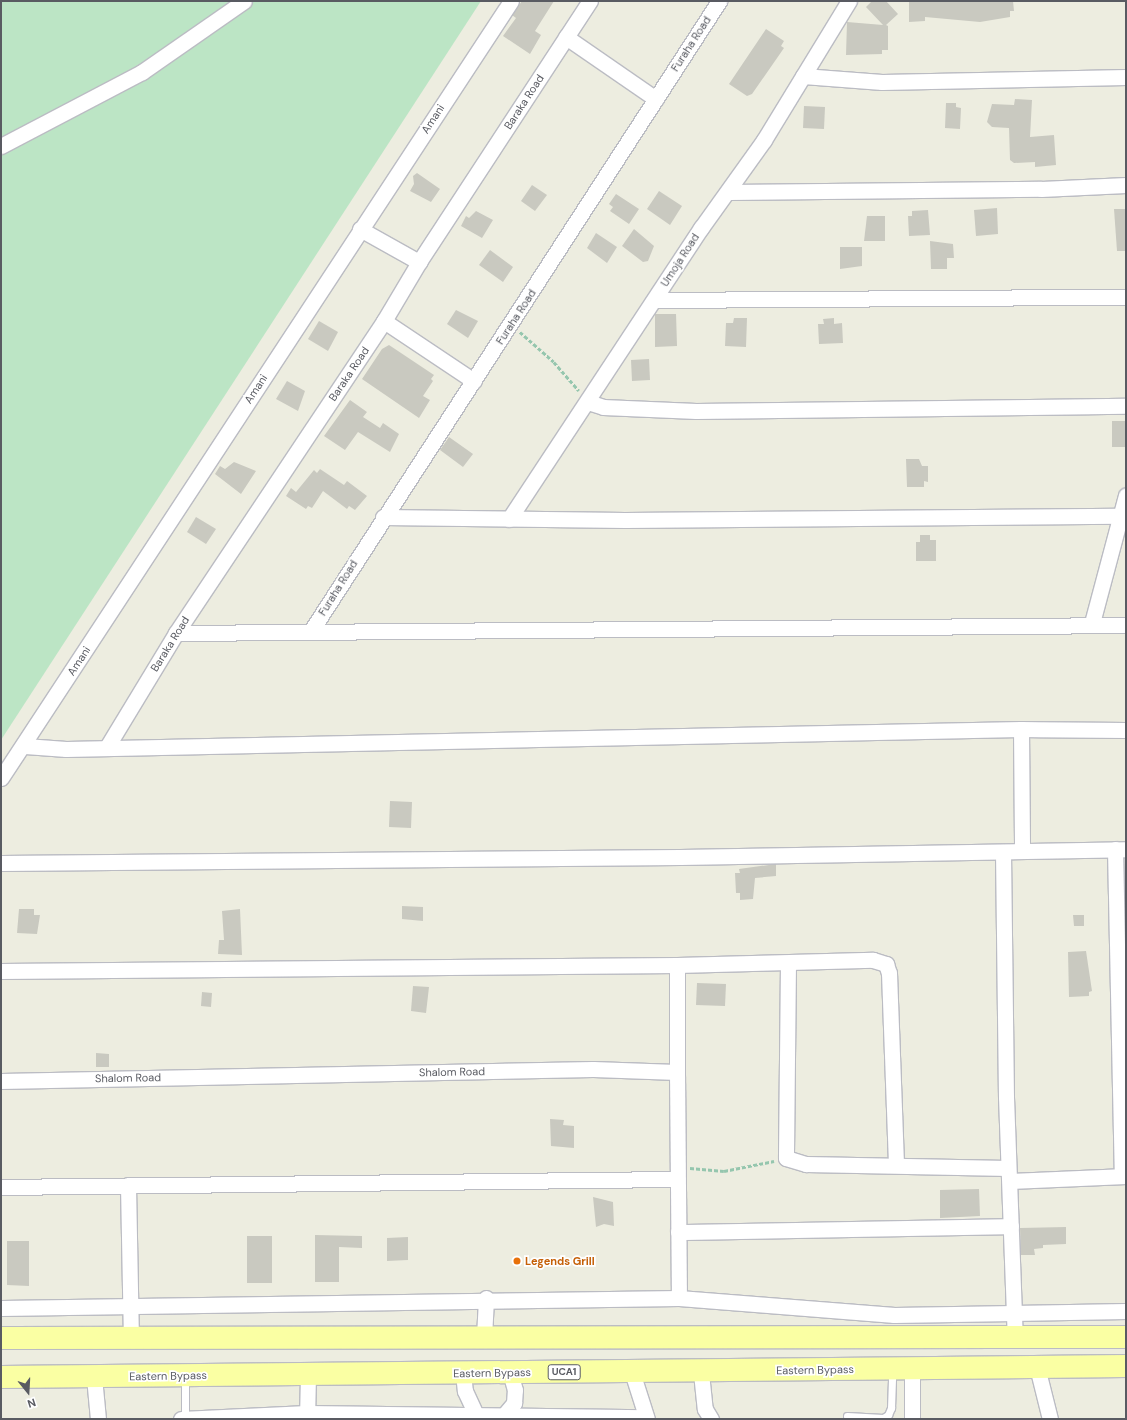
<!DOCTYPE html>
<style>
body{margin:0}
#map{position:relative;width:1127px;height:1420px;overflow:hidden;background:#edede0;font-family:"DM Sans",sans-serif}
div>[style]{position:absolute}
.green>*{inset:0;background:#bce5c5}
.building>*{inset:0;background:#c9c9c0}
.path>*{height:2.5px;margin-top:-1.25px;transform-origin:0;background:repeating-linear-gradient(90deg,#95c6ae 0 4px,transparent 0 6px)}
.roads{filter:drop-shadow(1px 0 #bbbcc3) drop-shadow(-1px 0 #bbbcc3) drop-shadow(0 1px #bbbcc3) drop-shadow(0 -1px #bbbcc3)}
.service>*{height:7px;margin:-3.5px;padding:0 3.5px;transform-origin:3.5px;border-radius:3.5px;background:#fff}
.minor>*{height:15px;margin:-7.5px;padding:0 7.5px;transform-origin:7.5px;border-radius:7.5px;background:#fff}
.primary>*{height:22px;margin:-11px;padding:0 11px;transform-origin:11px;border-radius:11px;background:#faffa3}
.dots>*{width:11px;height:11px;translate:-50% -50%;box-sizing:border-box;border:2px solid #fff;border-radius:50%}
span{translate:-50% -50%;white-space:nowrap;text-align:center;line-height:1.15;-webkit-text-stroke:3.5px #fff;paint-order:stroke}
.shield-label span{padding:1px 3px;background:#fff;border:1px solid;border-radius:3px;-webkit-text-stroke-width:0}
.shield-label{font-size:10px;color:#595b62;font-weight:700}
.street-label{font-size:11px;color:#595b62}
.food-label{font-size:11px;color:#c56008;font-weight:700}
.left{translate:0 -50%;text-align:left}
.frame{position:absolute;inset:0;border:2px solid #595b62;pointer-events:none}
.north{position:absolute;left:8px;top:1372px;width:40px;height:40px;-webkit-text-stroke:3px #fff;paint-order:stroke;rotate:162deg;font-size:11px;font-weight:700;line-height:16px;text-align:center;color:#595b62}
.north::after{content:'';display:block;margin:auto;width:14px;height:18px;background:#595b62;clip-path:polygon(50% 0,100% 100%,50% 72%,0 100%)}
</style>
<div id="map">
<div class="green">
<div style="clip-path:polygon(1px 1px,481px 1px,1px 740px)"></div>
</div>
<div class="building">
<div style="clip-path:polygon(522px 1px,554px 1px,535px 31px,541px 35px,530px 54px,503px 36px,516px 18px,512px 15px)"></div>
<div style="clip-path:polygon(872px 1px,886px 1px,898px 14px,886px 25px,888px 26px,888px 50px,882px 50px,882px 54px,846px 55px,847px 22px,883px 25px,866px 7px)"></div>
<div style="clip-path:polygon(916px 1px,1013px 1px,1014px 11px,1010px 11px,1010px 17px,980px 22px,925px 17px,925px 21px,909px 22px,909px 2px)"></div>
<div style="clip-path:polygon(766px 29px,784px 41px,781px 46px,784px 48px,752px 94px,747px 96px,729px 84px)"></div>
<div style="clip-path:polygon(1015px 99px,1032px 100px,1030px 137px,1054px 135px,1056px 165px,1035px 167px,1035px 162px,1014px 163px,1010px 160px,1009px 128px,992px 127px,987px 122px,992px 104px,1014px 105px)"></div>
<div style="clip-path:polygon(946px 103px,956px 103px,956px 107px,961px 108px,960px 129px,945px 128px)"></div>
<div style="clip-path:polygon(804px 106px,825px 107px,824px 129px,803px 128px)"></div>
<div style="clip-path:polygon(417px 173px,440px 189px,431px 202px,410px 191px,414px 184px,413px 176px)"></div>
<div style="clip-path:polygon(532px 185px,547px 195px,535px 211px,521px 201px)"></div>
<div style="clip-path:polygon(659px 191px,682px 206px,670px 225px,647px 209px)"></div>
<div style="clip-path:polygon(616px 194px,639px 209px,629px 224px,610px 211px,613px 207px,609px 204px)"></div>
<div style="clip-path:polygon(997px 208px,998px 234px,976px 236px,974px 210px)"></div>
<div style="clip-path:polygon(1114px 209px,1126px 209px,1126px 251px,1117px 251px)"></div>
<div style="clip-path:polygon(928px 210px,930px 235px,909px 236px,908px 216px,912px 216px,912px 211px)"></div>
<div style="clip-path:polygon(476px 211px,493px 220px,482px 238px,461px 226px,466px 216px,469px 218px)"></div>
<div style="clip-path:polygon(867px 216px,885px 216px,885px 241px,864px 241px)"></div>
<div style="clip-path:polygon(634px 229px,654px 246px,648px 261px,643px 262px,622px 246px)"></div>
<div style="clip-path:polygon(596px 233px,617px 247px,607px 263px,587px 248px)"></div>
<div style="clip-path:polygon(930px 241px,953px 244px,954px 258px,947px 258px,947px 269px,931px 269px)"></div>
<div style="clip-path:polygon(840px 247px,862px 247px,862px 266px,840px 269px)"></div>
<div style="clip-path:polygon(490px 250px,513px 267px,503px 282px,479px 265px)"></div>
<div style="clip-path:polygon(456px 310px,478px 321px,468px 338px,447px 324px)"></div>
<div style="clip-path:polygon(655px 314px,676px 314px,677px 346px,655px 347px)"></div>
<div style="clip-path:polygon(734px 318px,747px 318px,746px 347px,725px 346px,726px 323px,733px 323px)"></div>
<div style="clip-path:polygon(834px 318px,834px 324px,842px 323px,843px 343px,819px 344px,818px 324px,824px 324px,823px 319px)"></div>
<div style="clip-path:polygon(319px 321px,338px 332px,328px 351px,308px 339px)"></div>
<div style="clip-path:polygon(389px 345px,434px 375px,431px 379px,433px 381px,423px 396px,430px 400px,419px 418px,362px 379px,382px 349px)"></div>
<div style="clip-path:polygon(649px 359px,650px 380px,632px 381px,631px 360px)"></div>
<div style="clip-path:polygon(287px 381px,305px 391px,298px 411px,276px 399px)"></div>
<div style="clip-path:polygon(350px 400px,367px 412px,363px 417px,380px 428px,383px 423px,399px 434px,390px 452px,358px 432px,345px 450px,324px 436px)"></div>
<div style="clip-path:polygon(1112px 421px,1126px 421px,1126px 447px,1112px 447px)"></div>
<div style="clip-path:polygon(449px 437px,473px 454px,463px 467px,440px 450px)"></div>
<div style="clip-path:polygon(906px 459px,919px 459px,922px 466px,928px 466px,928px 482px,924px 481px,924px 487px,907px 487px)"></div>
<div style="clip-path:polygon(234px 462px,256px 471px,241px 494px,215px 474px,220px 466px,225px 469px)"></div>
<div style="clip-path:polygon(320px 469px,344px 485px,347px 481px,367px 496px,355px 510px,349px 506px,347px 509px,323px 491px,312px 508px,308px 506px,306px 509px,286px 496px,291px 488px,296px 492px,314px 470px,317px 473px)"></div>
<div style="clip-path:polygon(196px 517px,216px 529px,206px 544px,187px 532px)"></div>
<div style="clip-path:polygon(920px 535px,930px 535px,930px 540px,936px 540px,936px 561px,916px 561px,916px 542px,920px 542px)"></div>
<div style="clip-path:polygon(390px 801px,412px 802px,411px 828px,389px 827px)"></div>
<div style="clip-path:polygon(776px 864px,776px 876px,755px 878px,753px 899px,740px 900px,740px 893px,736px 893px,735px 873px,740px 873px,739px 869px)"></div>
<div style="clip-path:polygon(402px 906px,423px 907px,423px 921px,402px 919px)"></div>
<div style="clip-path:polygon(19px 909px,34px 909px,34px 915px,40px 915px,37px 934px,17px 933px)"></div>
<div style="clip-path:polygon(240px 909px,242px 955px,218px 954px,219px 940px,224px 940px,222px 911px)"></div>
<div style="clip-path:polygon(1073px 915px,1084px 915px,1084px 926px,1074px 926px)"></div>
<div style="clip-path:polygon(1086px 951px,1092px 991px,1089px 992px,1089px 996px,1069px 997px,1068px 952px)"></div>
<div style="clip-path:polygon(697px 983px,726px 984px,725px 1006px,696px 1005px)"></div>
<div style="clip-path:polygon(413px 986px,429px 987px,426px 1013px,411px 1011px)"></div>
<div style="clip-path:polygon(202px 992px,212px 993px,211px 1007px,201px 1006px)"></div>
<div style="clip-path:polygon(96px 1053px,109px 1054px,109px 1067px,96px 1067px)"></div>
<div style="clip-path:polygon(550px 1119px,564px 1120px,563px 1125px,574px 1126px,574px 1148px,551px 1146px)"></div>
<div style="clip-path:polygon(979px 1189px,980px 1216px,940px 1218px,940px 1190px)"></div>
<div style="clip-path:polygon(593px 1197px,613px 1202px,614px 1226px,604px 1224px,596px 1227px)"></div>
<div style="clip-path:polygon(1066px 1227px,1066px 1244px,1043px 1245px,1043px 1248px,1034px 1249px,1035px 1255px,1021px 1255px,1020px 1228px)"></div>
<div style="clip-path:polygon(315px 1235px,362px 1236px,362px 1248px,339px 1247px,339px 1282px,315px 1282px)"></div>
<div style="clip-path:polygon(247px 1236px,272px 1236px,272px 1283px,247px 1283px)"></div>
<div style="clip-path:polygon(408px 1237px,408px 1260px,387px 1261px,387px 1238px)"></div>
<div style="clip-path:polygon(7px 1241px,29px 1241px,29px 1286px,7px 1285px)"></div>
</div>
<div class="path">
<div style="left:520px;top:332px;width:45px;rotate:41.4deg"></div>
<div style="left:554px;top:362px;width:38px;rotate:49deg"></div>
<div style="left:690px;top:1168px;width:34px;rotate:5deg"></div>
<div style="left:724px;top:1171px;width:51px;rotate:-11.3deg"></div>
</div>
<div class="roads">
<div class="service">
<div style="left:847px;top:1416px;width:36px;rotate:3deg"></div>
<div style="left:883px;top:1418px;width:6px;rotate:-31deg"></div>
<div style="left:888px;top:1415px;width:8px;rotate:-67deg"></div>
<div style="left:891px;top:1408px;width:37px;rotate:-88deg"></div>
<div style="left:185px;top:1419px;width:41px;rotate:-90deg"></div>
</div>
<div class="minor">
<div style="left:566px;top:37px;width:109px;rotate:34.6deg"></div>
<div style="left:803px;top:76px;width:79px;rotate:4.3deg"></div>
<div style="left:882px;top:82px;width:244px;rotate:-1.2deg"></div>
<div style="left:1px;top:146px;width:159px;rotate:-27.7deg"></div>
<div style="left:142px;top:72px;width:124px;rotate:-34.8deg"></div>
<div style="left:729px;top:192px;width:312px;rotate:-0.6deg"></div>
<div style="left:1041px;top:189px;width:85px;rotate:-2.7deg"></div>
<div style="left:360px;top:229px;width:68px;rotate:29.2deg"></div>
<div style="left:655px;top:300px;width:471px;rotate:-0.4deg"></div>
<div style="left:384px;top:321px;width:108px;rotate:33.7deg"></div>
<div style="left:588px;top:402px;width:16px;rotate:18deg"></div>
<div style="left:603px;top:407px;width:93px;rotate:2.5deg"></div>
<div style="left:696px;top:411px;width:430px;rotate:-0.7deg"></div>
<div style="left:383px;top:517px;width:242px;rotate:0.7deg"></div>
<div style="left:625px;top:520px;width:495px;rotate:-0.5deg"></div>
<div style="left:509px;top:519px;width:349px;rotate:-56.6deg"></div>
<div style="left:701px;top:228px;width:108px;rotate:-54.4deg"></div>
<div style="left:764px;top:140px;width:163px;rotate:-58.6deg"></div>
<div style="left:1092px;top:623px;width:132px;rotate:-75.1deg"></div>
<div style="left:311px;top:631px;width:751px;rotate:-57.07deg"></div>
<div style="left:176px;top:633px;width:950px;rotate:-0.48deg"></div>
<div style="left:1021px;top:729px;width:122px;rotate:89.5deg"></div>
<div style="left:25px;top:746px;width:41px;rotate:4.2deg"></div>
<div style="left:66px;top:749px;width:955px;rotate:-1.2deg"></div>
<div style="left:1021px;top:729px;width:105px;rotate:0.5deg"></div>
<div style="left:107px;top:747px;width:133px;rotate:-58.8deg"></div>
<div style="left:176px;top:633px;width:375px;rotate:-56.3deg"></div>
<div style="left:384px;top:321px;width:69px;rotate:-59.3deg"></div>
<div style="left:419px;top:262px;width:312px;rotate:-56.8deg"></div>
<div style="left:1px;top:778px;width:929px;rotate:-56.72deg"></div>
<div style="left:1115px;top:849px;width:327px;rotate:88.8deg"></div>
<div style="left:1003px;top:852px;width:245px;rotate:89.3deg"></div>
<div style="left:1006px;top:1097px;width:240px;rotate:87.9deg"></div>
<div style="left:1px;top:863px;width:679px;rotate:-0.51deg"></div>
<div style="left:680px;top:857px;width:446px;rotate:-1deg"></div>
<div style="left:788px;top:963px;width:195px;rotate:90.6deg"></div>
<div style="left:786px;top:1158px;width:21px;rotate:17deg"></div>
<div style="left:806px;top:1164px;width:202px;rotate:1.1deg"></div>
<div style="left:677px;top:965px;width:107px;rotate:90deg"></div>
<div style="left:1px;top:971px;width:676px;rotate:-0.51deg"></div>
<div style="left:677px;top:965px;width:196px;rotate:-1.5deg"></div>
<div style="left:873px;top:960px;width:14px;rotate:17deg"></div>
<div style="left:886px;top:964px;width:9px;rotate:72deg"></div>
<div style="left:889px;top:973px;width:192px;rotate:87.9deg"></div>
<div style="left:1px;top:1081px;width:592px;rotate:-1.16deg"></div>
<div style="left:593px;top:1069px;width:84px;rotate:2deg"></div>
<div style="left:677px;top:1072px;width:226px;rotate:89.5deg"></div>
<div style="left:1010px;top:1181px;width:116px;rotate:-2.5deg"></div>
<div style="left:128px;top:1185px;width:153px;rotate:88.9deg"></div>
<div style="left:1px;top:1187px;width:676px;rotate:-0.68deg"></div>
<div style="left:678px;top:1232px;width:333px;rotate:-1deg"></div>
<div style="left:1px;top:1308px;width:678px;rotate:-0.85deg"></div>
<div style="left:679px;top:1298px;width:216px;rotate:4.5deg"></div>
<div style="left:894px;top:1315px;width:232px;rotate:-1deg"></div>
<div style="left:484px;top:1337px;width:39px;rotate:-87deg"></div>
<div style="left:1037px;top:1367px;width:54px;rotate:76deg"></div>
<div style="left:912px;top:1368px;width:51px;rotate:90deg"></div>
<div style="left:632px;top:1372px;width:49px;rotate:72.3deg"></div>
<div style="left:463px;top:1373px;width:18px;rotate:84deg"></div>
<div style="left:465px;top:1391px;width:26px;rotate:65deg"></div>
<div style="left:701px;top:1373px;width:36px;rotate:84deg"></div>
<div style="left:705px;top:1409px;width:12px;rotate:59deg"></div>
<div style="left:94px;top:1377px;width:42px;rotate:84.6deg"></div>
<div style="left:504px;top:1415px;width:16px;rotate:-50deg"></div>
<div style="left:514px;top:1403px;width:13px;rotate:-86deg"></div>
<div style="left:515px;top:1390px;width:19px;rotate:-106deg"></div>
<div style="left:181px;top:1419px;width:126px;rotate:-2.7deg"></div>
<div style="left:307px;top:1413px;width:339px;rotate:0.7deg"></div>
<div style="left:307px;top:1419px;width:45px;rotate:-88.7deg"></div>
</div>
<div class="primary">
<div style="left:1px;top:1338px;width:1125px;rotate:-0.05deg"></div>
<div style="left:1px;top:1377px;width:1125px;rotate:-0.56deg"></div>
</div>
</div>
<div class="dots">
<div style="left:517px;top:1261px;background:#e8710a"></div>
</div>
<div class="shield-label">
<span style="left:564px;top:1372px">UCA1</span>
</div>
<div class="street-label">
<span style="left:691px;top:44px;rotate:-57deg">Furaha Road</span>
<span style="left:524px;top:102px;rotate:-57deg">Baraka Road</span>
<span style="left:433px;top:119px;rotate:-57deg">Amani</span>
<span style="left:680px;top:260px;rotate:-57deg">Umoja Road</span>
<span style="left:516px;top:317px;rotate:-57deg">Furaha Road</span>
<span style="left:349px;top:374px;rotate:-56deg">Baraka Road</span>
<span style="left:256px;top:389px;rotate:-57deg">Amani</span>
<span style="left:338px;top:588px;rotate:-58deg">Furaha Road</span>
<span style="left:170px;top:644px;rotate:-58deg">Baraka Road</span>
<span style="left:79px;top:661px;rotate:-57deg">Amani</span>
<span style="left:452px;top:1072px;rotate:-1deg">Shalom Road</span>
<span style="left:128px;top:1078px;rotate:-1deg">Shalom Road</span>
<span style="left:815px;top:1370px;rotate:-1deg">Eastern Bypass</span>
<span style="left:492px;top:1373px;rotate:-1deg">Eastern Bypass</span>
<span style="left:168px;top:1376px;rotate:-1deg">Eastern Bypass</span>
</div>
<div class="food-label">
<span class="left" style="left:525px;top:1261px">Legends Grill</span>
</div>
<div class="frame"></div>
<div class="north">N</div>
</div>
